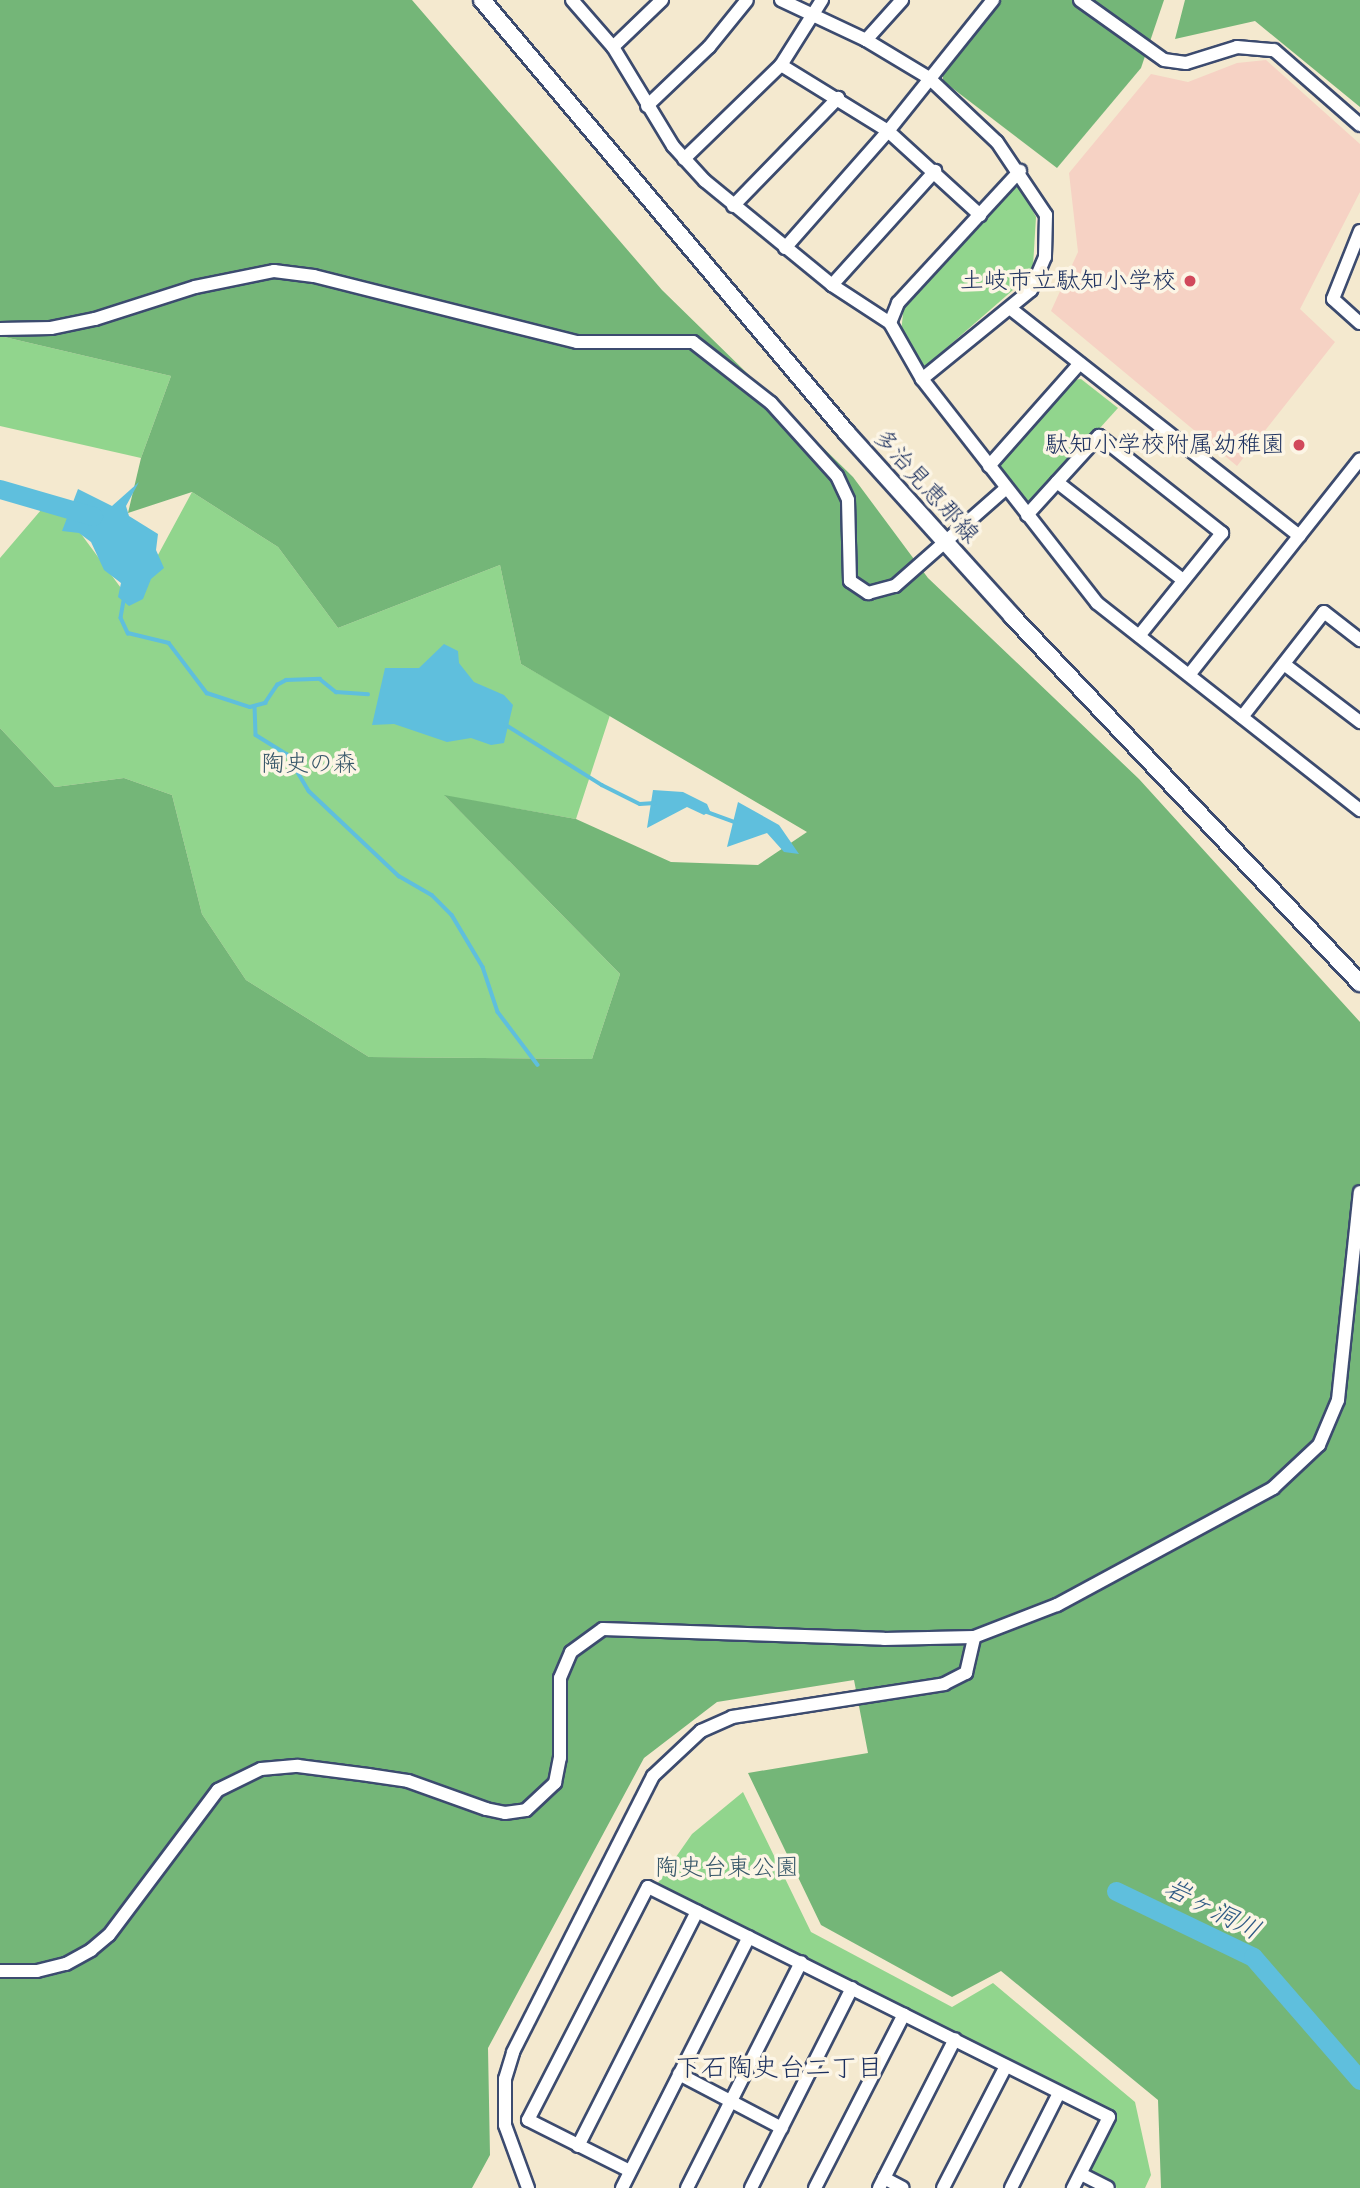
<!DOCTYPE html>
<meta charset="utf-8">
<style>
body{margin:0}
#map{position:relative;width:1360px;height:2188px;overflow:hidden;background:#f4e9cf;font-family:"Comic Neue","Klee One",sans-serif}
div>[style]{position:absolute}
.built>*{inset:0;background:#f6d2c4}
.green>*{inset:0;background:#91d58d}
.forest>*{inset:0;background:#74b678}
.water>*{inset:0;background:#5fbfdd}
.stream>*{height:3.5px;margin:-1.75px;padding:0 1.75px;transform-origin:1.75px;border-radius:1.75px;background:#5fbfdd}
.river>*{height:19px;margin:-9.5px;padding:0 9.5px;transform-origin:9.5px;border-radius:9.5px;background:#5fbfdd}
.roads{filter:drop-shadow(2px 0 #3c4b6f) drop-shadow(-2px 0 #3c4b6f) drop-shadow(0 2px #3c4b6f) drop-shadow(0 -2px #3c4b6f)}
.minor>*{height:12px;margin:-6px;padding:0 6px;transform-origin:6px;border-radius:6px;background:#fff}
.major>*{height:16px;margin:-8px;padding:0 8px;transform-origin:8px;border-radius:8px;background:#fff}
.dots>*{width:19px;height:19px;translate:-50% -50%;box-sizing:border-box;border:4px solid #fcf5e5;border-radius:50%}
span{translate:-50% -50%;white-space:nowrap;text-align:center;line-height:1.15;-webkit-text-stroke:7px #fcf5e5;paint-order:stroke}
.poi-label{font-size:24px;color:#1b2f5e}
.right{translate:-100% -50%;text-align:right}
.street-label{font-size:24px;color:#1b2f5e}
.park-label{font-size:24px;color:#38586a}
.water-label{font-size:26px;color:#2f5a84;font-style:italic}
.neighbourhood-label{font-size:26px;color:#1b2f5e}
</style>
<div id="map">
<div class="built">
<div style="clip-path:polygon(1266px 60px,1360px 144px,1360px 192px,1300px 309px,1335px 342px,1237px 466px,1051px 311px,1078px 252px,1069px 173px,1151px 74px,1188px 82px,1237px 63px)"></div>
</div>
<div class="green">
<div style="clip-path:polygon(1014px 185px,1020px 186px,1036px 217px,1033px 266px,1013px 290px,921px 370px,901px 333px,904px 304px)"></div>
<div style="clip-path:polygon(0 336px,171px 376px,141px 458px,0 426px)"></div>
<div style="clip-path:polygon(1081px 379px,1118px 408px,1033px 502px,1026px 501px,998px 466px,1000px 461px,1072px 380px)"></div>
<div style="clip-path:polygon(192px 492px,278px 547px,338px 628px,500px 565px,521px 664px,610px 715px,576px 819px,445px 796px,620px 974px,592px 1059px,369px 1057px,246px 980px,202px 914px,172px 795px,124px 778px,55px 787px,0 728px,0 558px,53px 496px,132px 603px)"></div>
<div style="clip-path:polygon(743px 1792px,811px 1932px,952px 2007px,993px 1983px,1135px 2102px,1151px 2175px,1145px 2188px,1117px 2188px,1087px 2173px,1114px 2116px,655px 1887px,692px 1834px)"></div>
</div>
<div class="forest">
<div style="clip-path:polygon(0 0,412px 0,662px 290px,853px 477px,928px 578px,1139px 779px,1360px 1022px,1360px 2188px,1161px 2188px,1158px 2100px,1001px 1971px,952px 1997px,821px 1925px,748px 1773px,868px 1753px,854px 1680px,717px 1702px,644px 1758px,488px 2048px,490px 2155px,472px 2188px,0 2188px,0 728px,55px 787px,124px 778px,172px 795px,202px 914px,246px 980px,369px 1057px,592px 1059px,620px 974px,444px 795px,576px 819px,671px 862px,758px 865px,807px 832px,521px 664px,500px 565px,338px 628px,278px 547px,192px 492px,128px 513px,141px 458px,171px 376px,0 336px)"></div>
<div style="clip-path:polygon(1001px 0,1164px 0,1141px 68px,1057px 168px,943px 81px,943px 74px)"></div>
<div style="clip-path:polygon(1185px 0,1360px 0,1360px 107px,1255px 21px,1175px 39px)"></div>
</div>
<div class="water">
<div style="clip-path:polygon(139px 482px,126px 506px,129px 516px,158px 534px,156px 550px,164px 568px,151px 579px,143px 599px,129px 606px,118px 597px,121px 583px,104px 570px,91px 542px,79px 533px,62px 531px,78px 489px,112px 506px)"></div>
<div style="clip-path:polygon(444px 644px,458px 651px,459px 663px,474px 682px,504px 695px,513px 705px,504px 743px,491px 745px,471px 738px,447px 742px,394px 724px,372px 725px,385px 668px,419px 668px)"></div>
<div style="clip-path:polygon(653px 790px,683px 792px,707px 804px,710px 811px,704px 815px,687px 807px,647px 828px)"></div>
<div style="clip-path:polygon(738px 802px,779px 825px,799px 854px,784px 852px,767px 833px,727px 847px)"></div>
</div>
<div class="stream">
<div style="left:124px;top:601px;width:17px;rotate:100deg"></div>
<div style="left:121px;top:618px;width:17px;rotate:65deg"></div>
<div style="left:128px;top:633px;width:42px;rotate:13.7deg"></div>
<div style="left:169px;top:643px;width:63px;rotate:52.8deg"></div>
<div style="left:207px;top:693px;width:45px;rotate:18deg"></div>
<div style="left:250px;top:707px;width:16px;rotate:-15deg"></div>
<div style="left:265px;top:703px;width:22px;rotate:-56deg"></div>
<div style="left:277px;top:685px;width:10px;rotate:-29deg"></div>
<div style="left:286px;top:680px;width:34px;rotate:-2deg"></div>
<div style="left:320px;top:679px;width:21px;rotate:39deg"></div>
<div style="left:336px;top:692px;width:32px;rotate:4deg"></div>
<div style="left:255px;top:706px;width:29px;rotate:88deg"></div>
<div style="left:256px;top:735px;width:36px;rotate:32deg"></div>
<div style="left:287px;top:754px;width:43px;rotate:59.3deg"></div>
<div style="left:309px;top:791px;width:124px;rotate:43.4deg"></div>
<div style="left:399px;top:876px;width:38px;rotate:30deg"></div>
<div style="left:432px;top:895px;width:28px;rotate:45deg"></div>
<div style="left:452px;top:915px;width:61px;rotate:59.2deg"></div>
<div style="left:483px;top:967px;width:47px;rotate:71.6deg"></div>
<div style="left:498px;top:1012px;width:66px;rotate:53deg"></div>
<div style="left:506px;top:725px;width:113px;rotate:32deg"></div>
<div style="left:602px;top:785px;width:42px;rotate:26.6deg"></div>
<div style="left:640px;top:804px;width:15px;rotate:-4deg"></div>
<div style="left:707px;top:812px;width:30px;rotate:20deg"></div>
</div>
<div class="river">
<div style="left:0;top:489px;width:97px;rotate:16.2deg"></div>
<div style="left:1116px;top:1891px;width:152px;rotate:25.7deg"></div>
<div style="left:1253px;top:1957px;width:163px;rotate:49deg"></div>
</div>
<div class="roads">
<div class="minor">
<div style="left:572px;top:0;width:62px;rotate:48.9deg"></div>
<div style="left:613px;top:47px;width:116px;rotate:58.8deg"></div>
<div style="left:673px;top:146px;width:47px;rotate:47.6deg"></div>
<div style="left:705px;top:181px;width:164px;rotate:39.3deg"></div>
<div style="left:832px;top:285px;width:69px;rotate:33.2deg"></div>
<div style="left:890px;top:323px;width:64px;rotate:60.3deg"></div>
<div style="left:922px;top:379px;width:284px;rotate:52deg"></div>
<div style="left:1097px;top:603px;width:335px;rotate:38.2deg"></div>
<div style="left:781px;top:0;width:94px;rotate:25.2deg"></div>
<div style="left:866px;top:40px;width:74px;rotate:31.1deg"></div>
<div style="left:929px;top:78px;width:93px;rotate:43.3deg"></div>
<div style="left:997px;top:142px;width:88px;rotate:56.1deg"></div>
<div style="left:1046px;top:215px;width:42px;rotate:91.4deg"></div>
<div style="left:1045px;top:257px;width:36px;rotate:113deg"></div>
<div style="left:1031px;top:290px;width:141px;rotate:140.8deg"></div>
<div style="left:1080px;top:0;width:103px;rotate:35.5deg"></div>
<div style="left:1164px;top:60px;width:22px;rotate:8deg"></div>
<div style="left:1186px;top:63px;width:53px;rotate:-17.4deg"></div>
<div style="left:1237px;top:47px;width:37px;rotate:5deg"></div>
<div style="left:1274px;top:50px;width:114px;rotate:41.1deg"></div>
<div style="left:866px;top:40px;width:54px;rotate:-48deg"></div>
<div style="left:613px;top:47px;width:68px;rotate:-43.8deg"></div>
<div style="left:781px;top:65px;width:126px;rotate:31.7deg"></div>
<div style="left:888px;top:131px;width:125px;rotate:42.4deg"></div>
<div style="left:647px;top:106px;width:86px;rotate:-43.6deg"></div>
<div style="left:709px;top:47px;width:60px;rotate:-51deg"></div>
<div style="left:684px;top:159px;width:135px;rotate:-44.1deg"></div>
<div style="left:781px;top:65px;width:77px;rotate:-57.8deg"></div>
<div style="left:733px;top:206px;width:151px;rotate:-45.8deg"></div>
<div style="left:1360px;top:231px;width:73px;rotate:111.7deg"></div>
<div style="left:1333px;top:299px;width:36px;rotate:42deg"></div>
<div style="left:785px;top:248px;width:156px;rotate:-48.6deg"></div>
<div style="left:888px;top:131px;width:168px;rotate:-51.3deg"></div>
<div style="left:832px;top:285px;width:154px;rotate:-47.9deg"></div>
<div style="left:1011px;top:309px;width:367px;rotate:38.2deg"></div>
<div style="left:890px;top:323px;width:22px;rotate:-68deg"></div>
<div style="left:898px;top:303px;width:180px;rotate:-47.3deg"></div>
<div style="left:0;top:329px;width:51px;rotate:-1.1deg"></div>
<div style="left:51px;top:328px;width:45px;rotate:-11.6deg"></div>
<div style="left:95px;top:319px;width:105px;rotate:-17.7deg"></div>
<div style="left:195px;top:287px;width:81px;rotate:-11.4deg"></div>
<div style="left:274px;top:271px;width:40px;rotate:7.1deg"></div>
<div style="left:314px;top:276px;width:271px;rotate:14.1deg"></div>
<div style="left:577px;top:342px;width:116px"></div>
<div style="left:693px;top:342px;width:99px;rotate:38deg"></div>
<div style="left:771px;top:403px;width:98px;rotate:47.9deg"></div>
<div style="left:837px;top:476px;width:26px;rotate:65deg"></div>
<div style="left:848px;top:500px;width:81px;rotate:88.6deg"></div>
<div style="left:850px;top:581px;width:22px;rotate:34deg"></div>
<div style="left:868px;top:593px;width:28px;rotate:-15deg"></div>
<div style="left:895px;top:586px;width:148px;rotate:-41.4deg"></div>
<div style="left:989px;top:466px;width:137px;rotate:-48.5deg"></div>
<div style="left:1057px;top:482px;width:160px;rotate:37.9deg"></div>
<div style="left:1027px;top:515px;width:107px;rotate:-47.7deg"></div>
<div style="left:1099px;top:436px;width:157px;rotate:38.3deg"></div>
<div style="left:1222px;top:533px;width:132px;rotate:128.9deg"></div>
<div style="left:1284px;top:664px;width:96px;rotate:37.3deg"></div>
<div style="left:1189px;top:675px;width:275px;rotate:-51.6deg"></div>
<div style="left:1242px;top:717px;width:133px;rotate:-52deg"></div>
<div style="left:1324px;top:612px;width:46px;rotate:37.9deg"></div>
<div style="left:0;top:1971px;width:37px"></div>
<div style="left:37px;top:1971px;width:30px;rotate:-14deg"></div>
<div style="left:66px;top:1964px;width:29px;rotate:-29deg"></div>
<div style="left:91px;top:1950px;width:23px;rotate:-40deg"></div>
<div style="left:109px;top:1935px;width:181px;rotate:-53.1deg"></div>
<div style="left:218px;top:1790px;width:48px;rotate:-26deg"></div>
<div style="left:261px;top:1769px;width:37px;rotate:-5deg"></div>
<div style="left:298px;top:1766px;width:71px;rotate:7.3deg"></div>
<div style="left:368px;top:1775px;width:40px;rotate:8.5deg"></div>
<div style="left:408px;top:1781px;width:83px;rotate:19.7deg"></div>
<div style="left:486px;top:1809px;width:19px;rotate:12deg"></div>
<div style="left:505px;top:1813px;width:21px;rotate:-8deg"></div>
<div style="left:526px;top:1810px;width:40px;rotate:-43deg"></div>
<div style="left:555px;top:1783px;width:25px;rotate:-79deg"></div>
<div style="left:560px;top:1758px;width:80px;rotate:-90deg"></div>
<div style="left:560px;top:1678px;width:28px;rotate:-67deg"></div>
<div style="left:571px;top:1652px;width:39px;rotate:-36deg"></div>
<div style="left:603px;top:1629px;width:281px;rotate:2deg"></div>
<div style="left:884px;top:1639px;width:90px;rotate:-1.3deg"></div>
<div style="left:974px;top:1637px;width:89px;rotate:-21.1deg"></div>
<div style="left:1057px;top:1605px;width:246px;rotate:-28.4deg"></div>
<div style="left:1273px;top:1488px;width:63px;rotate:-43.1deg"></div>
<div style="left:1319px;top:1445px;width:49px;rotate:-67.1deg"></div>
<div style="left:1338px;top:1400px;width:209px;rotate:-84deg"></div>
<div style="left:679px;top:2074px;width:116px;rotate:27.7deg"></div>
<div style="left:578px;top:2146px;width:263px;rotate:-63.1deg"></div>
<div style="left:630px;top:2171px;width:114px;rotate:-153.4deg"></div>
<div style="left:528px;top:2120px;width:262px;rotate:-62.8deg"></div>
<div style="left:648px;top:1887px;width:515px;rotate:26.52deg"></div>
<div style="left:1109px;top:2117px;width:80px;rotate:116.9deg"></div>
<div style="left:1081px;top:2174px;width:30px;rotate:27deg"></div>
<div style="left:884px;top:2178px;width:21px;rotate:28deg"></div>
<div style="left:528px;top:2188px;width:67px;rotate:-110.1deg"></div>
<div style="left:505px;top:2125px;width:46px;rotate:-90deg"></div>
<div style="left:505px;top:2079px;width:28px;rotate:-73deg"></div>
<div style="left:513px;top:2052px;width:309px;rotate:-63.1deg"></div>
<div style="left:653px;top:1776px;width:66px;rotate:-43.2deg"></div>
<div style="left:701px;top:1731px;width:34px;rotate:-24deg"></div>
<div style="left:732px;top:1717px;width:215px;rotate:-8.8deg"></div>
<div style="left:944px;top:1684px;width:25px;rotate:-27deg"></div>
<div style="left:966px;top:1673px;width:37px;rotate:-77deg"></div>
<div style="left:622px;top:2188px;width:281px;rotate:-63.2deg"></div>
<div style="left:687px;top:2188px;width:253px;rotate:-63.2deg"></div>
<div style="left:751px;top:2188px;width:224px;rotate:-63.2deg"></div>
<div style="left:815px;top:2188px;width:195px;rotate:-62.9deg"></div>
<div style="left:879px;top:2188px;width:167px;rotate:-63deg"></div>
<div style="left:943px;top:2188px;width:137px;rotate:-62.7deg"></div>
<div style="left:1011px;top:2188px;width:106px;rotate:-63.2deg"></div>
</div>
<div class="major">
<div style="left:482px;top:0;width:565px;rotate:49.88deg"></div>
<div style="left:846px;top:432px;width:248px;rotate:47.9deg"></div>
<div style="left:1012px;top:616px;width:506px;rotate:46.52deg"></div>
</div>
</div>
<div class="dots">
<div style="left:1190px;top:281px;background:#d1495b"></div>
<div style="left:1299px;top:445px;background:#d1495b"></div>
</div>
<div class="poi-label">
<span class="right" style="left:1176px;top:281px">土岐市立駄知小学校</span>
<span class="right" style="left:1285px;top:445px">駄知小学校附属幼稚園</span>
</div>
<div class="street-label">
<span style="left:926px;top:486px;rotate:48deg">多治見恵那線</span>
</div>
<div class="park-label">
<span style="left:309px;top:764px">陶史の森</span>
<span style="left:727px;top:1868px">陶史台東公園</span>
</div>
<div class="water-label">
<span style="left:1212px;top:1910px;rotate:27deg">岩ヶ洞川</span>
</div>
<div class="neighbourhood-label">
<span style="left:779px;top:2069px">下石陶史台二丁目</span>
</div>
</div>
